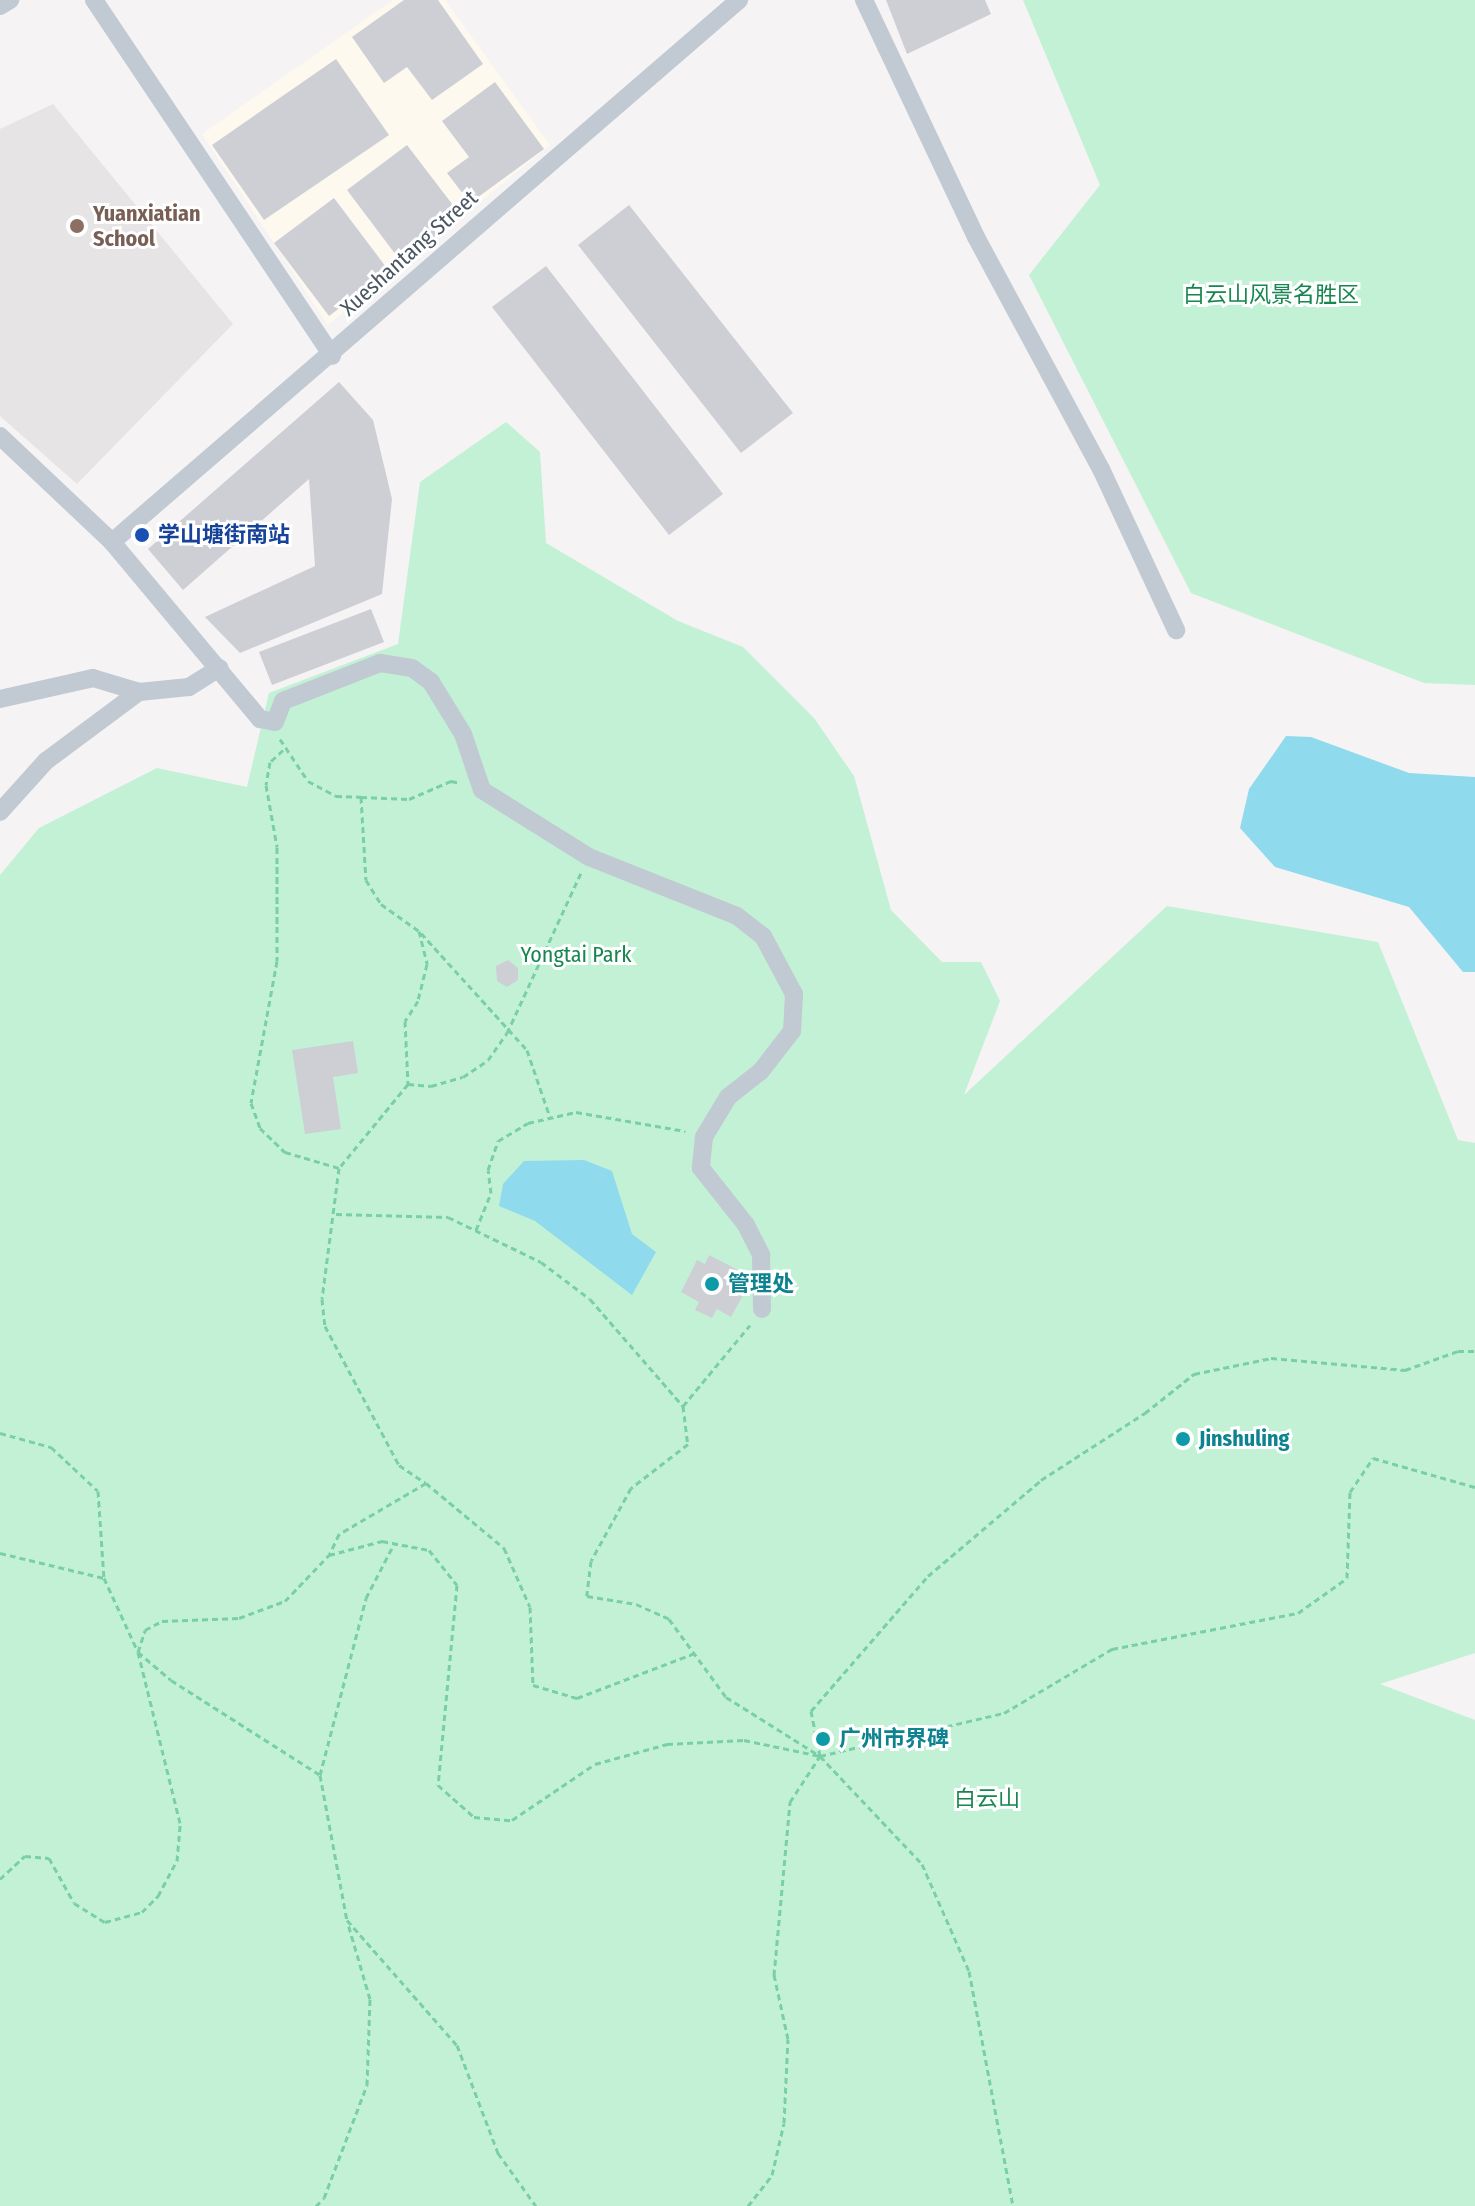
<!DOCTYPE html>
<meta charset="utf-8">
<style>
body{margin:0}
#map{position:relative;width:1475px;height:2206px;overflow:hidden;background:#f5f3f3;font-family:"Fira Sans Condensed","Noto Sans SC",sans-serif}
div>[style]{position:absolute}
.commercial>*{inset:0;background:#fdf9ef}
.education>*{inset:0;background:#e6e4e5}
.green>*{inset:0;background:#c3f1d5}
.water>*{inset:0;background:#90daee}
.building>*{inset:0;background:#cdcfd5}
.path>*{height:3px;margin-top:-1.5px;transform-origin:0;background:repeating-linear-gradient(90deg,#7ad0a6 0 6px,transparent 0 10px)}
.minor>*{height:18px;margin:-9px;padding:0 9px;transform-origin:9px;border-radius:9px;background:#c1cad2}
.dots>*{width:22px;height:22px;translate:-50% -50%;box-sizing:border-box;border:4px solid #fff;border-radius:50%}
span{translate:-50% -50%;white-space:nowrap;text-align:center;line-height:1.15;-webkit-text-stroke:6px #fff;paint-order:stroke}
.education-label{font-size:22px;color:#785e54;font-weight:700}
.left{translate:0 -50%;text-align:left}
.street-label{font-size:22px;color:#4a5661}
.park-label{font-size:22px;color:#17864f}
.transit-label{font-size:22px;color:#164399;font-weight:700}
.culture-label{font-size:22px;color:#0d838f;font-weight:700}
</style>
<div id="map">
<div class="commercial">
<div style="clip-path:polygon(393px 0,445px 0,550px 145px,328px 325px,202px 134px)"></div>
</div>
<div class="education">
<div style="clip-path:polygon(53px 104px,233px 324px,77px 484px,0 416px,0 129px)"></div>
</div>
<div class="green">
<div style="clip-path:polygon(1023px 0,1475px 0,1475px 685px,1424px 683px,1191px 593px,1029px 275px,1100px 185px)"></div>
<div style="clip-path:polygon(506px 422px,540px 452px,546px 543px,678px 621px,743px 647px,814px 718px,854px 776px,891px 910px,942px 962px,981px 962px,1000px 1001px,964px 1095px,1167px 906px,1378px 942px,1458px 1140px,1475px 1143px,1475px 1653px,1380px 1684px,1475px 1720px,1475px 2206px,0 2206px,0 875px,39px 828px,157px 768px,247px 787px,269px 693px,398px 644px,420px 482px)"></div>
</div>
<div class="water">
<div style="clip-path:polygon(1286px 736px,1311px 737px,1409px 773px,1475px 777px,1475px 972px,1463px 972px,1409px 907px,1275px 867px,1240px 828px,1249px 789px)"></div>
<div style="clip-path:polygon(584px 1160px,612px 1171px,632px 1234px,656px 1252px,632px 1295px,535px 1221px,499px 1206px,503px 1184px,524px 1161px)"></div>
</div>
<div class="building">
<div style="clip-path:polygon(404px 0,438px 0,483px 64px,432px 100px,407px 67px,384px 83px,352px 37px)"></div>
<div style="clip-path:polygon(886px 0,985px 0,991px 14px,907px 54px)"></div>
<div style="clip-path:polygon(336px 59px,389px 135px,264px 220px,212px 145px)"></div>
<div style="clip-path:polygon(495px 82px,544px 149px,470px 203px,447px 173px,469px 157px,442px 121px)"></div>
<div style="clip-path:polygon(407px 145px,462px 217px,402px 263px,347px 190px)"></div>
<div style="clip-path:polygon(334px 198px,389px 271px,329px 316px,274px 243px)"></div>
<div style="clip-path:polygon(629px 205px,793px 413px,741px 453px,578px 245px)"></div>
<div style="clip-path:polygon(546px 266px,723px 494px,669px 535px,492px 307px)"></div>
<div style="clip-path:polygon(339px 382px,373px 420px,392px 499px,382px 594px,240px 653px,205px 617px,315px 566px,309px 479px,183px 590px,148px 549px)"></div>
<div style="clip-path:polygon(371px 609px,384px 642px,272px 685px,259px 652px)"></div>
<div style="clip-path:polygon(508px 960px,518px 968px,518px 980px,507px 987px,497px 981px,496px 966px)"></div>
<div style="clip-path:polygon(353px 1041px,358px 1073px,333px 1077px,341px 1129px,305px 1134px,292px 1050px)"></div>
<div style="clip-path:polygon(709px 1255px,738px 1270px,733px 1281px,747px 1288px,731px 1317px,717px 1309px,712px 1318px,695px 1310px,699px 1302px,681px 1292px,697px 1260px,705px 1264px)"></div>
</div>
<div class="path">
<div style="left:280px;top:739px;width:50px;rotate:56.3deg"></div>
<div style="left:308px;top:781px;width:32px;rotate:28deg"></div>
<div style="left:336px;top:796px;width:25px;rotate:2deg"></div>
<div style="left:361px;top:797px;width:83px;rotate:86.6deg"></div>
<div style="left:366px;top:880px;width:28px;rotate:58deg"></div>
<div style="left:381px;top:904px;width:47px;rotate:35.4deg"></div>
<div style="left:419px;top:931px;width:34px;rotate:76deg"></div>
<div style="left:427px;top:964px;width:38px;rotate:104deg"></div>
<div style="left:418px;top:1001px;width:24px;rotate:123deg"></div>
<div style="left:405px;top:1021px;width:63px;rotate:87.3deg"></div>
<div style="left:408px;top:1084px;width:109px;rotate:129.4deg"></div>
<div style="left:339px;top:1168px;width:132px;rotate:97.4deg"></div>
<div style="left:322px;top:1299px;width:27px;rotate:84deg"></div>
<div style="left:325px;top:1326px;width:157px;rotate:62deg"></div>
<div style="left:399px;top:1465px;width:32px;rotate:34deg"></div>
<div style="left:426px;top:1483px;width:101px;rotate:149.6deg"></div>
<div style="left:339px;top:1534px;width:23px;rotate:115deg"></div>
<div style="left:283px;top:750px;width:18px;rotate:137deg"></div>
<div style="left:270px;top:762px;width:23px;rotate:100deg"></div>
<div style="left:266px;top:785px;width:63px;rotate:79.9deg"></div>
<div style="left:277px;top:847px;width:114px;rotate:90deg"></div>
<div style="left:277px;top:961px;width:144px;rotate:100.4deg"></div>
<div style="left:251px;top:1103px;width:27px;rotate:70deg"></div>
<div style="left:260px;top:1128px;width:35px;rotate:44deg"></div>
<div style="left:285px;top:1152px;width:56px;rotate:16.5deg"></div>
<div style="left:361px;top:797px;width:48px;rotate:2.4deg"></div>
<div style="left:409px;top:799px;width:46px;rotate:-23.2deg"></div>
<div style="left:451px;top:781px;width:10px;rotate:11deg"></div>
<div style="left:421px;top:933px;width:158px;rotate:47.8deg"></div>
<div style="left:527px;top:1050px;width:71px;rotate:71.1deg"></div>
<div style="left:408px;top:1084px;width:23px;rotate:5deg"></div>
<div style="left:431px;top:1086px;width:33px;rotate:-16deg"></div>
<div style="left:463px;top:1077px;width:30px;rotate:-34deg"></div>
<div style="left:488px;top:1060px;width:33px;rotate:-55deg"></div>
<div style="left:507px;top:1033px;width:176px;rotate:-65.2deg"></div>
<div style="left:336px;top:1214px;width:112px;rotate:1.5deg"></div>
<div style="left:448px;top:1217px;width:103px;rotate:25.8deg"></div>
<div style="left:541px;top:1262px;width:61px;rotate:37.1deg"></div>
<div style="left:590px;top:1299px;width:142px;rotate:49deg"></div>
<div style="left:683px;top:1406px;width:105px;rotate:-50.4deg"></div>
<div style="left:476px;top:1230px;width:40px;rotate:-68deg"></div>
<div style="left:491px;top:1193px;width:23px;rotate:-97deg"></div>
<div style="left:488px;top:1170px;width:31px;rotate:-71deg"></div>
<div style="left:498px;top:1141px;width:35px;rotate:-31deg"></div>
<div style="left:528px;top:1123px;width:49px;rotate:-12.9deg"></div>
<div style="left:576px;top:1112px;width:111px;rotate:9.9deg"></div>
<div style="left:683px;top:1406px;width:38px;rotate:83deg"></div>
<div style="left:688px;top:1444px;width:72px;rotate:142.3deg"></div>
<div style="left:631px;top:1488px;width:83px;rotate:118.7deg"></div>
<div style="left:591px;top:1561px;width:35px;rotate:97deg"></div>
<div style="left:587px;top:1596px;width:50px;rotate:9.3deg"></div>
<div style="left:636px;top:1604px;width:36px;rotate:24deg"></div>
<div style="left:669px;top:1619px;width:97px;rotate:53.8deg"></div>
<div style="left:726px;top:1697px;width:111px;rotate:32.1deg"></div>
<div style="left:820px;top:1756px;width:149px;rotate:46.6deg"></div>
<div style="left:922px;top:1864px;width:117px;rotate:66.3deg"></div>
<div style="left:969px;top:1971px;width:239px;rotate:79.4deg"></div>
<div style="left:0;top:1433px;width:53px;rotate:15.4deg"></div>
<div style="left:51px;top:1447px;width:64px;rotate:43.1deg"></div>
<div style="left:98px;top:1491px;width:87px;rotate:86.1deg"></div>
<div style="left:426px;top:1483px;width:102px;rotate:39.8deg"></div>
<div style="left:504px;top:1548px;width:64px;rotate:66.2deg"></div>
<div style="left:530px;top:1607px;width:78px;rotate:87.8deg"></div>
<div style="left:533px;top:1685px;width:46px;rotate:16.5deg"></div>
<div style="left:577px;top:1698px;width:126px;rotate:-20.9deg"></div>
<div style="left:0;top:1553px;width:107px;rotate:13.5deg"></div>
<div style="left:104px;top:1578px;width:81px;rotate:65.3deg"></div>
<div style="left:138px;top:1652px;width:43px;rotate:40.3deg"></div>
<div style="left:171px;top:1680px;width:177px;rotate:32.5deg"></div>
<div style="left:320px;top:1775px;width:147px;rotate:79.5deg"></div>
<div style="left:347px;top:1920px;width:167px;rotate:48.7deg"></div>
<div style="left:457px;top:2045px;width:116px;rotate:69.2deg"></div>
<div style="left:498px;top:2153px;width:65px;rotate:54.4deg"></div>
<div style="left:320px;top:1775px;width:183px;rotate:-75.4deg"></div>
<div style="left:366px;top:1598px;width:61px;rotate:-62.6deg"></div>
<div style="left:0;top:1879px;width:34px;rotate:-43deg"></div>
<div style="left:25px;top:1856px;width:24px;rotate:5deg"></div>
<div style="left:49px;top:1858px;width:51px;rotate:60.9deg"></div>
<div style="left:74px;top:1903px;width:36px;rotate:32deg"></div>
<div style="left:105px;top:1922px;width:38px;rotate:-15deg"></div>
<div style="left:142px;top:1912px;width:23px;rotate:-45deg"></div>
<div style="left:158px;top:1896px;width:40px;rotate:-62deg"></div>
<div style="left:177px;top:1861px;width:38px;rotate:-85deg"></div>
<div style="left:180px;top:1823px;width:176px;rotate:-103.8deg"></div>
<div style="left:138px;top:1652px;width:23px;rotate:-72deg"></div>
<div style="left:145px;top:1630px;width:19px;rotate:-28deg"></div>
<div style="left:162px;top:1621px;width:77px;rotate:-2.2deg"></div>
<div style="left:239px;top:1618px;width:49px;rotate:-20.3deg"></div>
<div style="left:285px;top:1601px;width:64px;rotate:-46.3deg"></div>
<div style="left:329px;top:1555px;width:55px;rotate:-14.8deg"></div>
<div style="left:382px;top:1541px;width:48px;rotate:10.8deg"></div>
<div style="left:429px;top:1550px;width:45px;rotate:51.3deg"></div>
<div style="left:457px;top:1585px;width:201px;rotate:95.4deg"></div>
<div style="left:438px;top:1785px;width:48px;rotate:41.6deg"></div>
<div style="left:474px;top:1817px;width:38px;rotate:5deg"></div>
<div style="left:512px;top:1820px;width:100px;rotate:-34deg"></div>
<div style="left:595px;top:1764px;width:75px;rotate:-15.5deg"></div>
<div style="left:667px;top:1744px;width:77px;rotate:-3deg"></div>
<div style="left:744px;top:1740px;width:78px;rotate:11.9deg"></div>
<div style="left:820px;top:1756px;width:189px;rotate:-13.2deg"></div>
<div style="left:1004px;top:1713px;width:126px;rotate:-30.7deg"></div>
<div style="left:1112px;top:1649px;width:189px;rotate:-11deg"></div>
<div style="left:1298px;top:1613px;width:60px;rotate:-35.5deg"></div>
<div style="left:1347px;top:1578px;width:86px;rotate:-88deg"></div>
<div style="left:1350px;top:1492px;width:41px;rotate:-55.9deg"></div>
<div style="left:1373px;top:1458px;width:106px;rotate:15.9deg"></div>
<div style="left:316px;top:2206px;width:11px;rotate:-45deg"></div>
<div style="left:324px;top:2198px;width:121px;rotate:-69.2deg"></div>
<div style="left:367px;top:2085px;width:86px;rotate:-88deg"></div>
<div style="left:370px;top:1999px;width:78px;rotate:-106.3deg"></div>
<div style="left:748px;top:2206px;width:39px;rotate:-52deg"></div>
<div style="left:772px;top:2175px;width:53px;rotate:-77deg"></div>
<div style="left:784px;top:2123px;width:84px;rotate:-87.3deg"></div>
<div style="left:788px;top:2039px;width:66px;rotate:-102.3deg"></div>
<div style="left:774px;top:1975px;width:174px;rotate:-84.7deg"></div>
<div style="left:790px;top:1802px;width:55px;rotate:-56.9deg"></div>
<div style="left:820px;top:1756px;width:46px;rotate:-101.3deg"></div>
<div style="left:811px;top:1711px;width:179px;rotate:-49.1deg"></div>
<div style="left:928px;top:1576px;width:148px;rotate:-40.3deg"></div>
<div style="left:1041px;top:1480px;width:124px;rotate:-32.8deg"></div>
<div style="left:1145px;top:1413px;width:63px;rotate:-38.5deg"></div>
<div style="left:1194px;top:1374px;width:79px;rotate:-11.7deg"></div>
<div style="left:1271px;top:1358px;width:135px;rotate:5.1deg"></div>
<div style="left:1405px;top:1370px;width:56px;rotate:-19.7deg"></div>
<div style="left:1458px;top:1351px;width:17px"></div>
</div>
<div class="minor">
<div style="left:94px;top:0;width:428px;rotate:56.2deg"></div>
<div style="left:864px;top:0;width:262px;rotate:64.7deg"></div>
<div style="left:976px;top:237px;width:264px;rotate:61.7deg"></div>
<div style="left:1101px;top:469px;width:178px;rotate:65deg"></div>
<div style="left:0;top:6px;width:12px;rotate:-31deg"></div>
<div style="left:0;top:436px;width:154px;rotate:43.4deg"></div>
<div style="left:112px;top:542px;width:231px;rotate:50.1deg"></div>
<div style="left:260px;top:719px;width:15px;rotate:11deg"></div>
<div style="left:275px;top:722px;width:22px;rotate:-69deg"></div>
<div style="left:283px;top:701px;width:104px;rotate:-21.4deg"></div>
<div style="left:380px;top:663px;width:32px;rotate:9deg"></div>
<div style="left:412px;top:668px;width:24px;rotate:36deg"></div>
<div style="left:431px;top:682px;width:61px;rotate:58.4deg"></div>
<div style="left:463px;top:734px;width:59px;rotate:71.3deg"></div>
<div style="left:482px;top:790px;width:126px;rotate:32.1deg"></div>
<div style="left:589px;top:857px;width:159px;rotate:21.7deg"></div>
<div style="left:737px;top:916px;width:33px;rotate:38deg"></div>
<div style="left:763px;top:936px;width:66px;rotate:61.9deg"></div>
<div style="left:794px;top:994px;width:37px;rotate:93deg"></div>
<div style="left:792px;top:1031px;width:51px;rotate:127.8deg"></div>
<div style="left:761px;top:1071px;width:42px;rotate:141.8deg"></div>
<div style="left:728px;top:1097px;width:47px;rotate:121deg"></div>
<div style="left:704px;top:1137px;width:31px;rotate:96deg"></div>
<div style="left:701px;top:1168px;width:73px;rotate:51.7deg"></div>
<div style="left:746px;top:1225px;width:34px;rotate:63deg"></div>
<div style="left:761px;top:1255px;width:54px;rotate:88.9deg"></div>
<div style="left:112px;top:542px;width:829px;rotate:-40.84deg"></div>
<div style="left:0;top:699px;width:95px;rotate:-12.7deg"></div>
<div style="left:93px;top:678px;width:48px;rotate:16.9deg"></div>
<div style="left:0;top:812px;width:69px;rotate:-48deg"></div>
<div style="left:46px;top:761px;width:116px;rotate:-36.6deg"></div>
<div style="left:139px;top:692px;width:50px;rotate:-5.7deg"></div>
<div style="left:189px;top:687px;width:36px;rotate:-32deg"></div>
</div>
<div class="dots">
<div style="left:77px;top:226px;background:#8d6e63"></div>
<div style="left:142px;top:535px;background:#1a4fb4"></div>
<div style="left:712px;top:1284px;background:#0f9aa8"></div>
<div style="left:1183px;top:1439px;background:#0f9aa8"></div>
<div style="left:823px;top:1739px;background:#0f9aa8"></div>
</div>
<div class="education-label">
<span class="left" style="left:93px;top:226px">Yuanxiatian<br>School</span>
</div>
<div class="street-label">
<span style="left:409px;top:253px;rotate:-42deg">Xueshantang Street</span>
</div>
<div class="park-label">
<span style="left:1271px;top:295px">白云山风景名胜区</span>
<span style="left:576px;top:955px">Yongtai Park</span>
<span style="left:987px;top:1799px">白云山</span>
</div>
<div class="transit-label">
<span class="left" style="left:158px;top:535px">学山塘街南站</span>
</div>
<div class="culture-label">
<span class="left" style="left:728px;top:1284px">管理处</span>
<span class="left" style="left:1199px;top:1439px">Jinshuling</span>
<span class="left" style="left:839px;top:1739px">广州市界碑</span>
</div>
</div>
